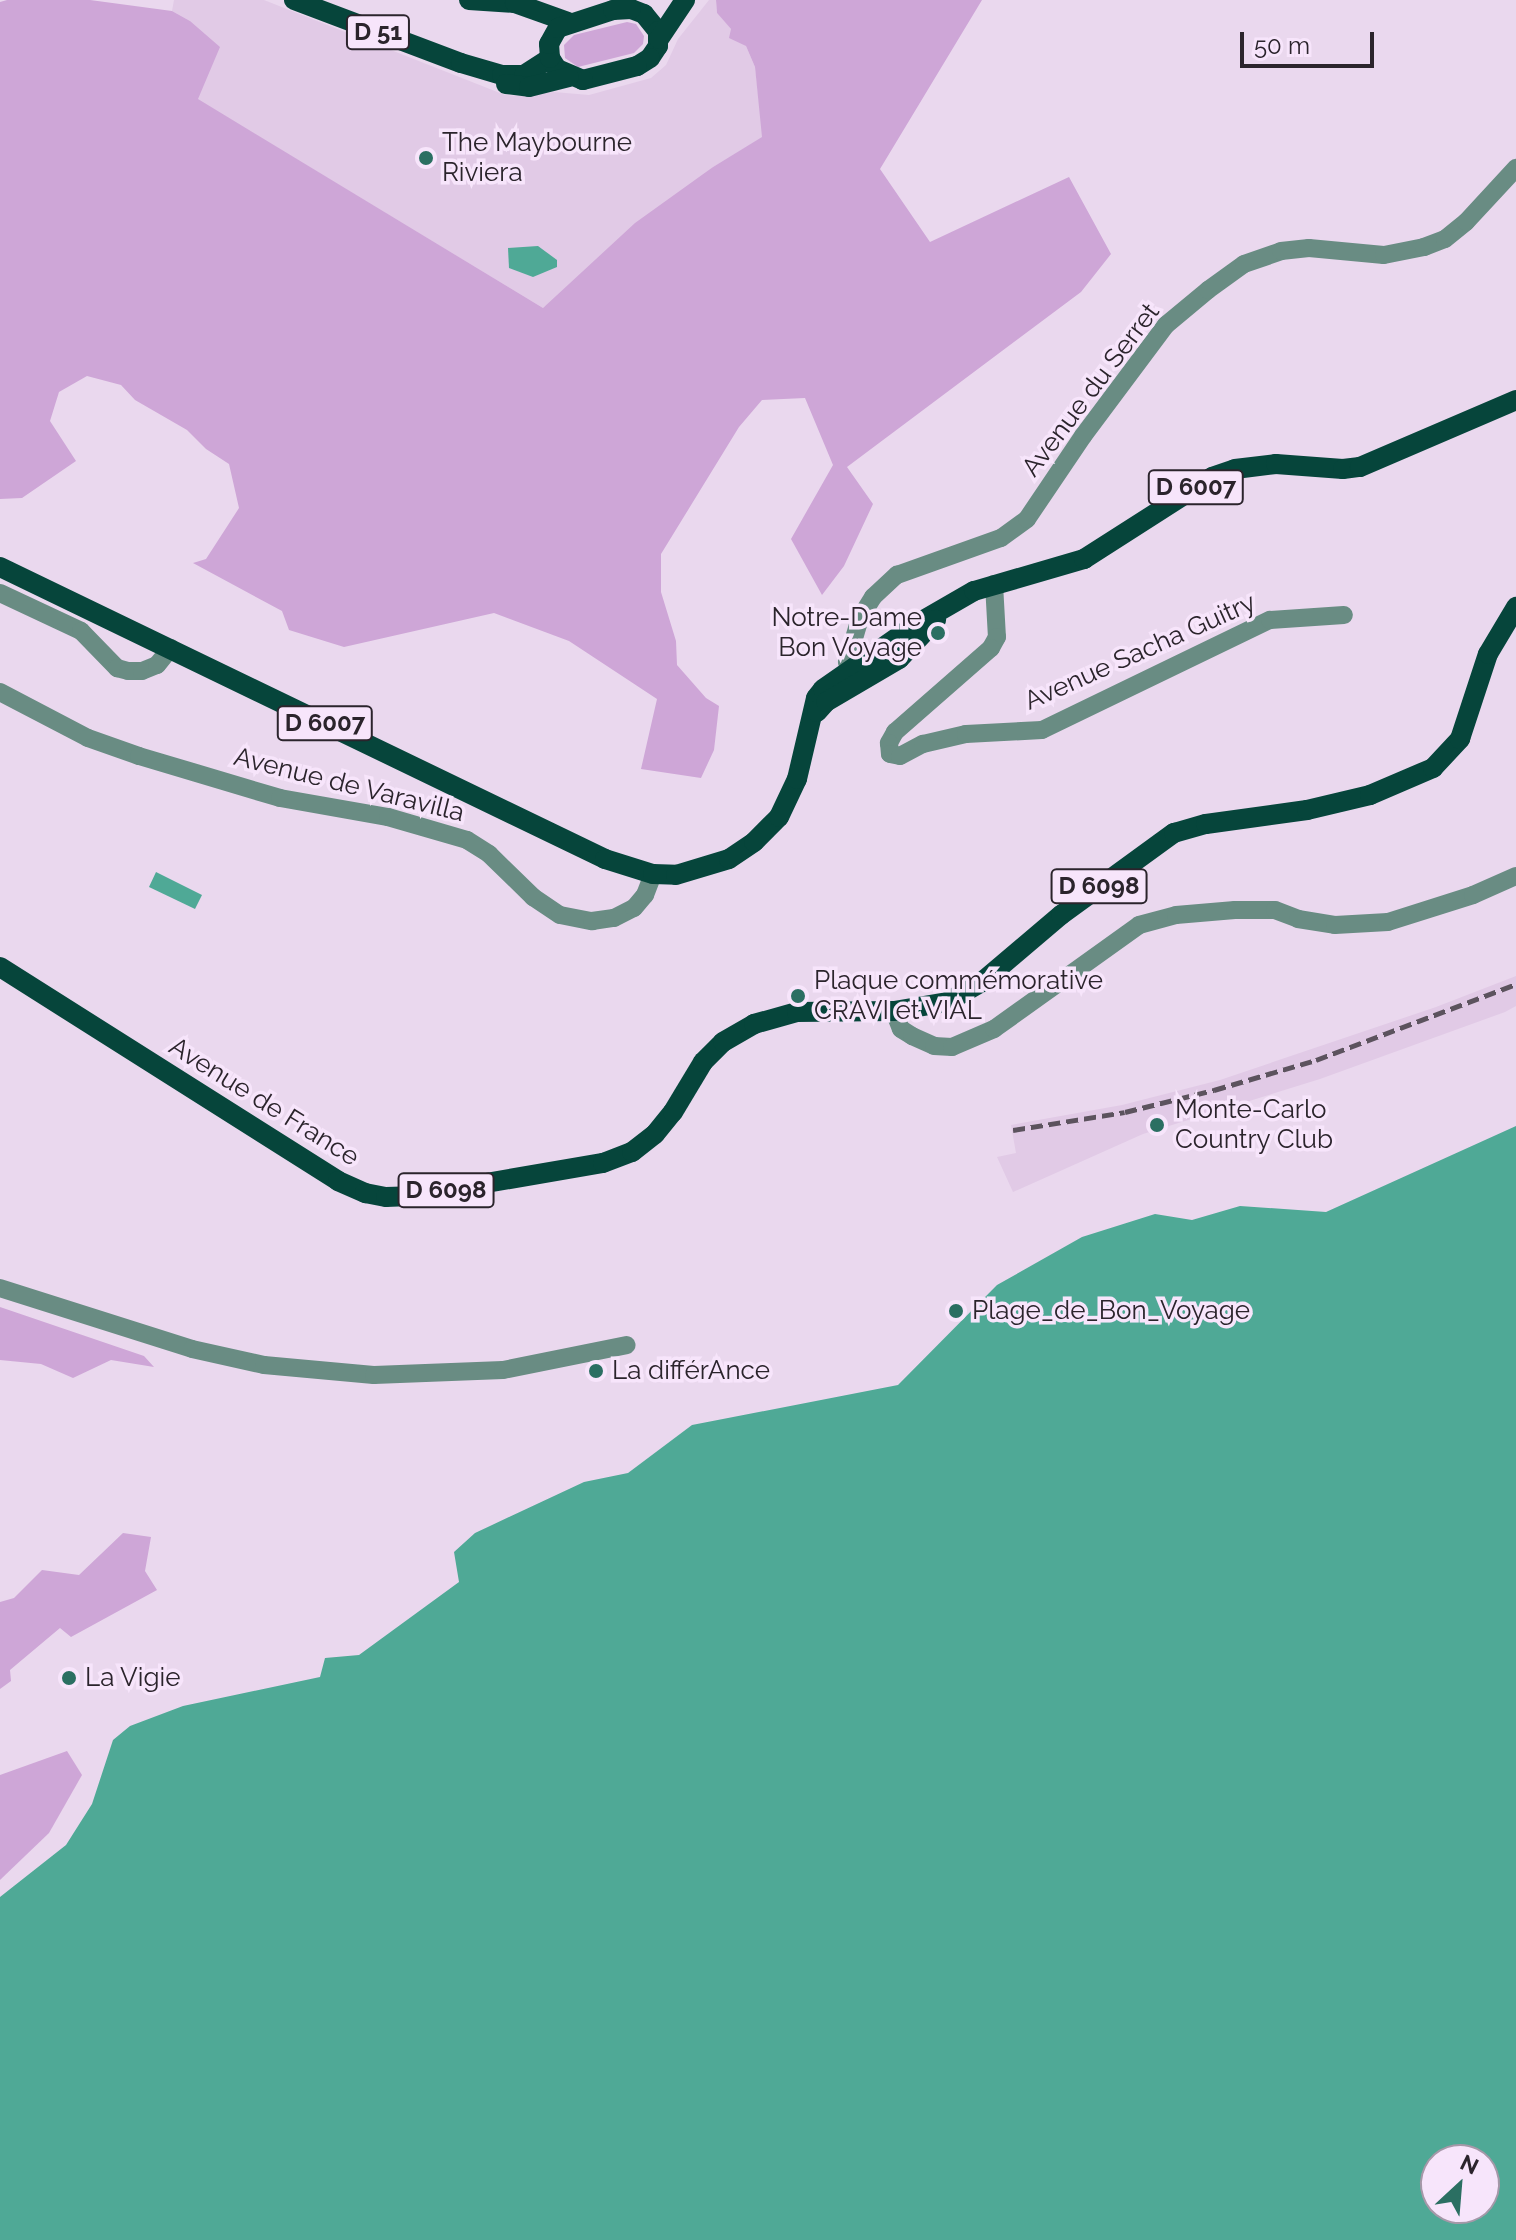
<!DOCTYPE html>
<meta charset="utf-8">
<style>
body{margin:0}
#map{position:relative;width:1516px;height:2240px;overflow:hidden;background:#ead8ee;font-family:Raleway,sans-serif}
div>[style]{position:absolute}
.built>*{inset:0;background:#e1cae6}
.green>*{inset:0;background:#cea6d7}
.water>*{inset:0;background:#4fa996}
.minor>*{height:18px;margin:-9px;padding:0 9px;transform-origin:9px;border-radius:9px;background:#698c83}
.major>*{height:20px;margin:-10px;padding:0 10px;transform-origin:10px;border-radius:10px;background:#06453b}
.rail>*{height:5px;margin-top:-2.5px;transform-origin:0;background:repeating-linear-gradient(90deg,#5c535e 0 12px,transparent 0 18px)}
.dots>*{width:22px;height:22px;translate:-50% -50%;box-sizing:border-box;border:4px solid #f7e5fb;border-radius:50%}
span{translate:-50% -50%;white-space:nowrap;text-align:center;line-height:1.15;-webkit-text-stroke:7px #f7e5fb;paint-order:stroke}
.shield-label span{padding:2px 6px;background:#f7e5fb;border:2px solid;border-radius:6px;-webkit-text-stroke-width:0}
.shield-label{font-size:24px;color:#2b242c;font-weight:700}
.poi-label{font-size:26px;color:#2b242c}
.left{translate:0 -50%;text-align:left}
.right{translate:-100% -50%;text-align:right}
.street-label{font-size:26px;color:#2b242c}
.north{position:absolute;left:1420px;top:2144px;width:80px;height:80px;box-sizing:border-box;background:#f7e5fb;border:2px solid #a598a8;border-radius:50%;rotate:26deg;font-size:22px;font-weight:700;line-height:32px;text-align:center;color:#2b242c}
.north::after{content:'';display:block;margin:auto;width:28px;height:36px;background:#2b6f62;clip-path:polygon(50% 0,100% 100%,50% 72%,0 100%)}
.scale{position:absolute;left:1240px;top:32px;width:134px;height:36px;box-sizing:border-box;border:4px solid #2b242c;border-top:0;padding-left:10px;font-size:24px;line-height:28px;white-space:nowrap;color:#2b242c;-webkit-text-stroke:6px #f7e5fb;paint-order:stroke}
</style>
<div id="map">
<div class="built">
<div style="clip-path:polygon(174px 0,264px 0,505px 95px,519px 96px,554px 92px,589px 95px,651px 78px,666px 65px,678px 39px,709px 0,716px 0,717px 13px,746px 46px,755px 67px,763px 137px,713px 167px,543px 308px,197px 99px,190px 21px,172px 11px)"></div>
<div style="clip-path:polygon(1516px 976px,1516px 1006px,1505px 1012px,1320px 1079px,1143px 1134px,1013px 1192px,997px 1157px,1016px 1153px,1011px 1125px,1122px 1105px,1220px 1080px,1436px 1007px)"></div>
</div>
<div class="green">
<div style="clip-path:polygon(7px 0,90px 0,172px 11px,190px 21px,220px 47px,198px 99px,543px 308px,635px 223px,713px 167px,762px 137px,755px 67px,746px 46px,729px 38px,731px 29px,717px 13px,716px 0,982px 0,880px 169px,930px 242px,1069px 177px,1111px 254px,1081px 292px,847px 467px,873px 504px,844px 566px,822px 595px,791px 539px,833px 465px,805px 398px,762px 400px,739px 427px,661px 554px,661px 592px,676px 641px,677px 665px,706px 698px,719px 706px,714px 750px,701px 778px,641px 769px,657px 699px,569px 641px,494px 613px,344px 647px,289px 630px,282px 611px,193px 563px,206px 559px,239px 508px,229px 464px,206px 449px,187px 430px,135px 400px,121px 385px,87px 376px,59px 392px,50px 421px,76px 461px,22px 498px,0 499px,0 2px)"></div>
<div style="clip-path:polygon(627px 22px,636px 24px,644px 36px,643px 44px,634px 53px,578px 67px,565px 58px,564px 45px,574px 35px)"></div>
<div style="clip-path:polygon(0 1307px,144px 1356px,154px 1367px,111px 1360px,73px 1378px,41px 1364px,0 1360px)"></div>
<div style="clip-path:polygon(123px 1533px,151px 1537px,145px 1571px,157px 1590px,71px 1637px,60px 1628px,10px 1670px,11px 1681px,0 1689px,0 1602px,14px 1598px,42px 1570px,79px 1575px)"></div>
<div style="clip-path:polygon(67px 1751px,82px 1775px,49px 1833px,0 1880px,0 1775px)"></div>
</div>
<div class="water">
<div style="clip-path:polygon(538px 246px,557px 260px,557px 267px,533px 277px,509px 268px,508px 248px)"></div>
<div style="clip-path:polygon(156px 872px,202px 895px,195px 909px,149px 887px)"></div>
<div style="clip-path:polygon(evenodd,1516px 1126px,1516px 2240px,0 2240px,0 1897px,66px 1845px,92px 1804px,113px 1740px,130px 1726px,183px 1706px,320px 1677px,325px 1658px,359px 1655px,459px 1582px,454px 1552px,475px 1533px,584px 1482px,628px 1473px,692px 1425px,898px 1385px,997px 1285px,1082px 1237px,1155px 1214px,1192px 1220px,1240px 1206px,1326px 1212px,1516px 1126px,1436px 2160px,1484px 2160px,1484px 2208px,1436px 2208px,1436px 2160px)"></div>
</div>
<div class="minor">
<div style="left:994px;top:584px;width:53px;rotate:86.8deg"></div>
<div style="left:997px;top:637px;width:13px;rotate:119deg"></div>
<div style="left:991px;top:648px;width:128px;rotate:138.8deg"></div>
<div style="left:895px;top:732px;width:13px;rotate:119deg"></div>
<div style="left:889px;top:743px;width:11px;rotate:85deg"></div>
<div style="left:890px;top:754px;width:10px;rotate:11deg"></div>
<div style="left:900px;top:756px;width:26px;rotate:-28deg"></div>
<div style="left:923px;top:744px;width:44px;rotate:-13.1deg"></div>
<div style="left:966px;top:734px;width:76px;rotate:-3deg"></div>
<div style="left:1042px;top:730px;width:253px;rotate:-25.8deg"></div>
<div style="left:1270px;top:620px;width:74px;rotate:-3.9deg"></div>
<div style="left:0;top:593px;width:89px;rotate:25.1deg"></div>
<div style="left:81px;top:631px;width:52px;rotate:45.8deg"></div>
<div style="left:117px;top:668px;width:11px;rotate:15deg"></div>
<div style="left:128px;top:671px;width:14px"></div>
<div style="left:142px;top:671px;width:16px;rotate:-22deg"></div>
<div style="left:157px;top:665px;width:22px;rotate:-51deg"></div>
<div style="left:850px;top:668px;width:7px;rotate:-117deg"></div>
<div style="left:847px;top:662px;width:46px;rotate:-73.5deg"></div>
<div style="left:860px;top:618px;width:25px;rotate:-58deg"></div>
<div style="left:873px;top:597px;width:33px;rotate:-43deg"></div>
<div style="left:897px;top:575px;width:110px;rotate:-19.6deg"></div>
<div style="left:1001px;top:538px;width:32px;rotate:-36deg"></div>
<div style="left:1027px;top:519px;width:100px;rotate:-56deg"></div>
<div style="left:1083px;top:436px;width:139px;rotate:-53.2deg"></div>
<div style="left:1166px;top:325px;width:55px;rotate:-39.8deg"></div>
<div style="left:1208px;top:290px;width:44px;rotate:-35.8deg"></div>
<div style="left:1244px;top:264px;width:39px;rotate:-19deg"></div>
<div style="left:1281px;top:251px;width:28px;rotate:-6deg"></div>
<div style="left:1309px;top:248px;width:75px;rotate:5.3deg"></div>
<div style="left:1384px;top:255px;width:41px;rotate:-11.3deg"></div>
<div style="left:1424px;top:247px;width:22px;rotate:-21deg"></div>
<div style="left:1445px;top:239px;width:27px;rotate:-39deg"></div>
<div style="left:1466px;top:222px;width:74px;rotate:-47.2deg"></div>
<div style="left:0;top:692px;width:99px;rotate:27.6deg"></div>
<div style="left:88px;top:738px;width:54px;rotate:19.4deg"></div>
<div style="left:139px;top:756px;width:147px;rotate:16.6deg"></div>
<div style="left:280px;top:798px;width:110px;rotate:10deg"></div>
<div style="left:388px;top:817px;width:82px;rotate:16.2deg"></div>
<div style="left:467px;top:840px;width:26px;rotate:32deg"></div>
<div style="left:489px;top:854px;width:62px;rotate:44.3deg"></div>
<div style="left:533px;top:897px;width:32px;rotate:34deg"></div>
<div style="left:560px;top:915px;width:33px;rotate:11deg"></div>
<div style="left:592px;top:921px;width:22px;rotate:-8deg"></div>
<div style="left:614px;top:918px;width:22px;rotate:-27deg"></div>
<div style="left:634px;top:908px;width:17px;rotate:-50deg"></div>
<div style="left:645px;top:895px;width:22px;rotate:-69deg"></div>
<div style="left:894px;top:1011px;width:19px;rotate:69deg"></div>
<div style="left:901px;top:1029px;width:13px;rotate:32deg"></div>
<div style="left:912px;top:1036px;width:24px;rotate:24deg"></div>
<div style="left:934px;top:1046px;width:18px;rotate:3deg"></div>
<div style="left:952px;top:1047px;width:46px;rotate:-23.2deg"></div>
<div style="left:994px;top:1029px;width:178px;rotate:-35.6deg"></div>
<div style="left:1139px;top:925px;width:38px;rotate:-15deg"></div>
<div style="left:1176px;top:915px;width:59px;rotate:-4.8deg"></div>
<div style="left:1235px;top:910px;width:40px"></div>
<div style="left:1275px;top:910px;width:25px;rotate:21deg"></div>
<div style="left:1298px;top:919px;width:37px;rotate:9deg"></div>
<div style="left:1335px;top:925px;width:53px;rotate:-3.2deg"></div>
<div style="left:1388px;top:922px;width:89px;rotate:-17.6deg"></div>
<div style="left:1473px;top:895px;width:47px;rotate:-23.8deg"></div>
<div style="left:0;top:1288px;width:201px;rotate:17.6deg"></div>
<div style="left:192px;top:1349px;width:74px;rotate:12.5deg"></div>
<div style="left:264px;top:1365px;width:110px;rotate:5.2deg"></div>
<div style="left:374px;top:1375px;width:129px;rotate:-2.2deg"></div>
<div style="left:503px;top:1370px;width:126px;rotate:-11.4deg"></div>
</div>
<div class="major">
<div style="left:294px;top:0;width:178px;rotate:20.7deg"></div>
<div style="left:461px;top:63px;width:43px;rotate:16.3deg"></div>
<div style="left:502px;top:75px;width:22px"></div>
<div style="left:524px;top:75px;width:31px;rotate:-33deg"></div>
<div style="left:469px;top:0;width:46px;rotate:3.7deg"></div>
<div style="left:515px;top:3px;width:56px;rotate:19.7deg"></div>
<div style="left:631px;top:9px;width:14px;rotate:21deg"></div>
<div style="left:644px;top:14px;width:22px;rotate:51deg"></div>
<div style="left:658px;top:31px;width:15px;rotate:90deg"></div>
<div style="left:658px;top:46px;width:14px;rotate:124deg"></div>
<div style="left:650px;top:58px;width:15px;rotate:148deg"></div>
<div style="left:637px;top:66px;width:56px;rotate:165.5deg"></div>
<div style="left:583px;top:80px;width:28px;rotate:-157deg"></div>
<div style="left:557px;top:69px;width:13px;rotate:-122deg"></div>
<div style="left:550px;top:58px;width:14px;rotate:-94deg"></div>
<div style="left:549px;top:44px;width:18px;rotate:-61deg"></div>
<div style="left:558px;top:28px;width:58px;rotate:-18.1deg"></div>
<div style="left:613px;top:10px;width:18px;rotate:-3deg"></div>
<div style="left:659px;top:39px;width:47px;rotate:-56.3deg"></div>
<div style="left:506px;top:84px;width:23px;rotate:7deg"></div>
<div style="left:529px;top:87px;width:41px;rotate:-14deg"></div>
<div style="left:0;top:567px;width:672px;rotate:25.76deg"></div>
<div style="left:605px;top:859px;width:50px;rotate:17.4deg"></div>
<div style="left:653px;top:874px;width:23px;rotate:2deg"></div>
<div style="left:676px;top:875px;width:55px;rotate:-16.8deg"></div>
<div style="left:729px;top:859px;width:30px;rotate:-34deg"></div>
<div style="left:754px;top:842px;width:35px;rotate:-45deg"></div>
<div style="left:779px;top:817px;width:42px;rotate:-64.7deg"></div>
<div style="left:797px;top:779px;width:83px;rotate:-76.8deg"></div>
<div style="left:816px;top:698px;width:11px;rotate:-52deg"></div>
<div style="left:823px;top:689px;width:112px;rotate:-34.8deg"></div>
<div style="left:915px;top:625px;width:68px;rotate:-30deg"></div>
<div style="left:974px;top:591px;width:115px;rotate:-16.2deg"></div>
<div style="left:1084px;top:559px;width:152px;rotate:-32.6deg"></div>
<div style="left:1212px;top:477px;width:24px;rotate:-19deg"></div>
<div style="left:1235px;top:469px;width:41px;rotate:-7deg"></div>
<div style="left:1276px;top:464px;width:67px;rotate:4.3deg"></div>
<div style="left:1343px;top:469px;width:17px;rotate:-7deg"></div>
<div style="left:1360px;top:467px;width:170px;rotate:-23.2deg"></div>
<div style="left:817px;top:712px;width:13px;rotate:-48deg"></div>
<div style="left:826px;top:702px;width:85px;rotate:-30.5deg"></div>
<div style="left:899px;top:659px;width:54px;rotate:-46.5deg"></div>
<div style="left:0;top:967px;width:400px;rotate:32.3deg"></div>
<div style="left:338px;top:1181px;width:30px;rotate:24deg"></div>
<div style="left:365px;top:1193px;width:21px;rotate:11deg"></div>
<div style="left:386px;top:1197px;width:25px;rotate:-2deg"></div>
<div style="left:411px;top:1196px;width:195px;rotate:-9.8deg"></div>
<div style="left:603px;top:1163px;width:31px;rotate:-21deg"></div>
<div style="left:632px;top:1152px;width:29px;rotate:-38deg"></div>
<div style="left:655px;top:1134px;width:28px;rotate:-51deg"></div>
<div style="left:673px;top:1112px;width:58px;rotate:-59deg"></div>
<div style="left:703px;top:1062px;width:28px;rotate:-45deg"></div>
<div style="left:723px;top:1042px;width:36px;rotate:-30deg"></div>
<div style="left:754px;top:1024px;width:45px;rotate:-15.6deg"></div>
<div style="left:797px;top:1012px;width:97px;rotate:-0.6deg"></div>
<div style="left:894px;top:1011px;width:54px;rotate:-9.6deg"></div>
<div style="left:947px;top:1002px;width:40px;rotate:-29.7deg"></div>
<div style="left:982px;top:982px;width:104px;rotate:-40.3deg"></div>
<div style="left:1061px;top:915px;width:140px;rotate:-36deg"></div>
<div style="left:1174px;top:833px;width:33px;rotate:-16deg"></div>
<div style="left:1206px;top:824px;width:102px;rotate:-7.9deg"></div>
<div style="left:1307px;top:810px;width:65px;rotate:-13.4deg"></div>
<div style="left:1370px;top:795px;width:69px;rotate:-23.2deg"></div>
<div style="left:1433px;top:768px;width:40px;rotate:-47deg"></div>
<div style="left:1460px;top:739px;width:89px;rotate:-71.8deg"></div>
<div style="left:1488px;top:654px;width:55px;rotate:-59.2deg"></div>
</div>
<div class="rail">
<div style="left:1013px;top:1130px;width:113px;rotate:-9.1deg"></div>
<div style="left:1125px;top:1112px;width:92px;rotate:-13.9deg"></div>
<div style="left:1214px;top:1090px;width:106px;rotate:-16.4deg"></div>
<div style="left:1316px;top:1060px;width:214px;rotate:-20.8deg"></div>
</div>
<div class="dots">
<div style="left:426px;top:158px;background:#2b6f62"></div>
<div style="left:938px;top:633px;background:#2b6f62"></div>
<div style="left:798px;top:996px;background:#2b6f62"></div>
<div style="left:1157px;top:1125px;background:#2b6f62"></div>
<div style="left:956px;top:1311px;background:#2b6f62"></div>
<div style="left:596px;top:1371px;background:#2b6f62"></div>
<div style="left:69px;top:1678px;background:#2b6f62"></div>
</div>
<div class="shield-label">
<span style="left:378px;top:32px">D 51</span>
<span style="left:1196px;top:487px">D 6007</span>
<span style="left:325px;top:723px">D 6007</span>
<span style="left:1099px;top:886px">D 6098</span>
<span style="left:446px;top:1190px">D 6098</span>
</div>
<div class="poi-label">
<span class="left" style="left:442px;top:158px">The Maybourne<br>Riviera</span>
<span class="right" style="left:922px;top:633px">Notre-Dame<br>Bon Voyage</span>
<span class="left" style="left:814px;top:996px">Plaque commémorative<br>CRAVI et VIAL</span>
<span class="left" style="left:1175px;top:1125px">Monte-Carlo<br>Country Club</span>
<span class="left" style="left:972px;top:1311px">Plage_de_Bon_Voyage</span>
<span class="left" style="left:612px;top:1371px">La différAnce</span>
<span class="left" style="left:85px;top:1678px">La Vigie</span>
</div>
<div class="street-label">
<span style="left:1091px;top:390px;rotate:-53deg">Avenue du Serret</span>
<span style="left:1140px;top:652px;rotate:-24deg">Avenue Sacha Guitry</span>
<span style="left:349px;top:785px;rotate:14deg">Avenue de Varavilla</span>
<span style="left:264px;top:1102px;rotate:32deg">Avenue de France</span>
</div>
<div class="north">N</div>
<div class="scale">50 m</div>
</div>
